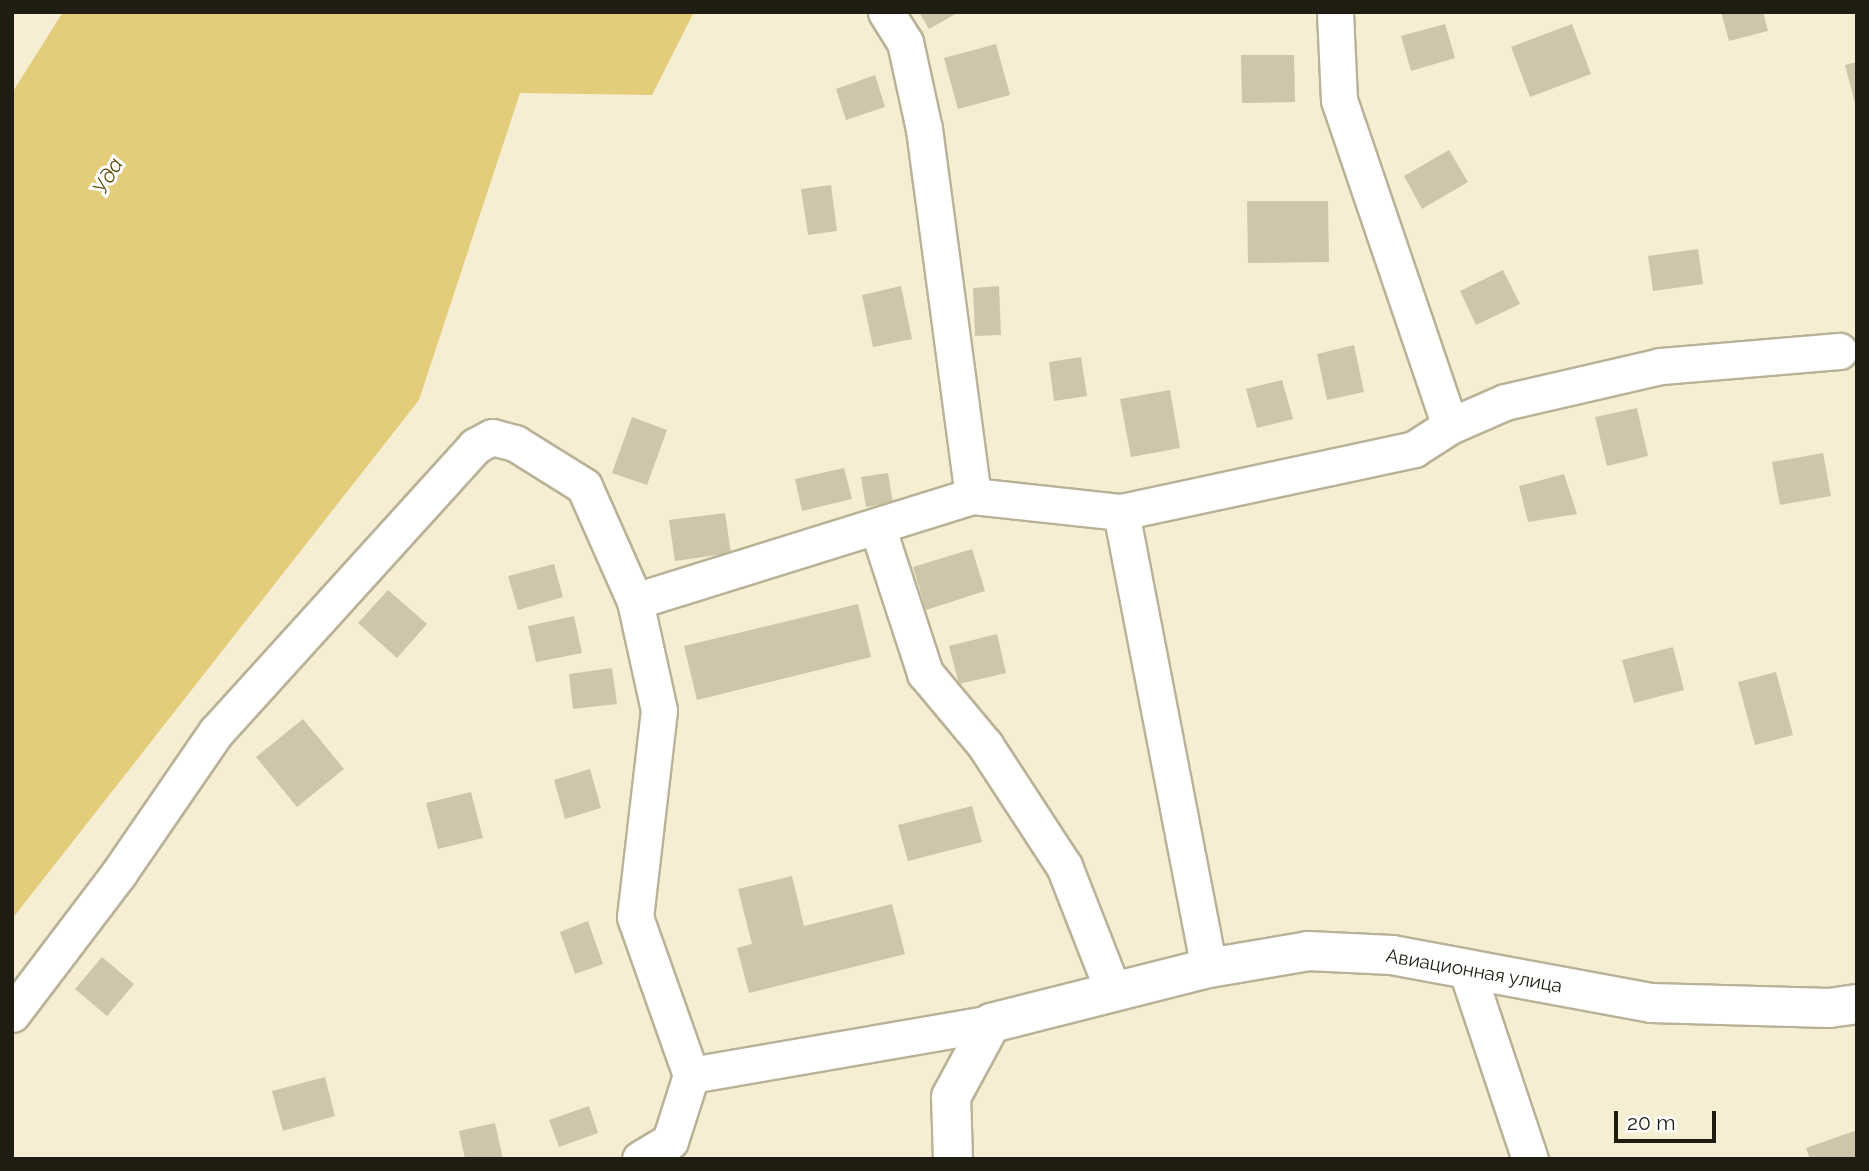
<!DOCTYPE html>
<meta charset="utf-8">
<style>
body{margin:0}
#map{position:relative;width:1869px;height:1171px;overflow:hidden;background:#f6eed2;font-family:Raleway,sans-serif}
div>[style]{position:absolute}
.water>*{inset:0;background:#e3cc7a}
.building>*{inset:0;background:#cec6ab}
.roads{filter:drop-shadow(2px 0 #bab298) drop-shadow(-2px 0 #bab298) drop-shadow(0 2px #bab298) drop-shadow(0 -2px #bab298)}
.street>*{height:35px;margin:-17.5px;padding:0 17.5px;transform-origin:17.5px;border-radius:17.5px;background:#fff}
.secondary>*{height:38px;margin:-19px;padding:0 19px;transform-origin:19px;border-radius:19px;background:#fff}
span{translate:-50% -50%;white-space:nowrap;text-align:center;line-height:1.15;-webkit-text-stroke:6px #fff;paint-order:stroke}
.street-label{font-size:19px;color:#1f1c12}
.water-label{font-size:21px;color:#5a4a08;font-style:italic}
.frame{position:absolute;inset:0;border:14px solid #1f1c12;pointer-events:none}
.scale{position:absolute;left:1614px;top:1111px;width:102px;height:32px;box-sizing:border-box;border:4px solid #1f1c12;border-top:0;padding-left:9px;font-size:21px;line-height:24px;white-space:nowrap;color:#1f1c12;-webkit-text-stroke:5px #fff;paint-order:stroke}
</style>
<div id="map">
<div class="water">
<div style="clip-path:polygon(63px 12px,694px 12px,652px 95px,520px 93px,419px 400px,12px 919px,12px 93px)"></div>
</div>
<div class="building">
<div style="clip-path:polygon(919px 12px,959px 12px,929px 29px)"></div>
<div style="clip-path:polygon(1721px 12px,1763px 12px,1768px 31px,1729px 41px)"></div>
<div style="clip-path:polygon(1445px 24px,1455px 58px,1411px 71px,1401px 36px)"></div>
<div style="clip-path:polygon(1572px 24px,1591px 74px,1530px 97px,1511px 47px)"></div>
<div style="clip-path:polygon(996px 44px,1010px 95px,958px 109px,944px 58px)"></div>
<div style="clip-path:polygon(1241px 55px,1294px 55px,1295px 102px,1242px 103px)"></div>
<div style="clip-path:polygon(1857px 62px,1857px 106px,1856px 107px,1845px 65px)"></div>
<div style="clip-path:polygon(875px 75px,885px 107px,846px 120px,836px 89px)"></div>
<div style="clip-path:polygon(1449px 150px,1468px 182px,1422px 209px,1404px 176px)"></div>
<div style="clip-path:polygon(831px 185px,837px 231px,808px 235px,801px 189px)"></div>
<div style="clip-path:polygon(1247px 201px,1328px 201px,1329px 262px,1248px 263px)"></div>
<div style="clip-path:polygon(1698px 249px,1703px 284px,1653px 291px,1648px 256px)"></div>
<div style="clip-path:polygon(1503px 270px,1520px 304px,1476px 325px,1460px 291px)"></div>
<div style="clip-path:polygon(901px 286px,912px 339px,873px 347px,862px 295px)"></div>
<div style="clip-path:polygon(999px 286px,1001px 335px,975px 336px,973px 288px)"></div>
<div style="clip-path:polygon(1354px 345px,1364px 392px,1327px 400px,1317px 354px)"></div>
<div style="clip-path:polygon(1081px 357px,1087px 396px,1054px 401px,1049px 362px)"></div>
<div style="clip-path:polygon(1282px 380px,1293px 419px,1257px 428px,1246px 389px)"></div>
<div style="clip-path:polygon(1170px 390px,1180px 448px,1131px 457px,1120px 399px)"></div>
<div style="clip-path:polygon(1637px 408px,1648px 456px,1607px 466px,1595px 417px)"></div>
<div style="clip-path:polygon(632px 417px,667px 430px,647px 485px,612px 473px)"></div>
<div style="clip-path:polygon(1823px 453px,1831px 496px,1780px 505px,1772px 462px)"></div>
<div style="clip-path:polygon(844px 468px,852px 499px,802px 511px,795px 479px)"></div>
<div style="clip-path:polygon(888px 473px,893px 503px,866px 507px,861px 477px)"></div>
<div style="clip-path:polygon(1564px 474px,1577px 514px,1528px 522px,1519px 486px)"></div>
<div style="clip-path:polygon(725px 513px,731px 553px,675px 561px,669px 520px)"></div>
<div style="clip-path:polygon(972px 549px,985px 591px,926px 610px,913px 567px)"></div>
<div style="clip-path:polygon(554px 564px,563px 597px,518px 610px,508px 576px)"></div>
<div style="clip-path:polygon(388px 590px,427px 624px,397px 658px,358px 623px)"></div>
<div style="clip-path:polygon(858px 604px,871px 657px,697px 700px,684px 646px)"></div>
<div style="clip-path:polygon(574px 616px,582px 653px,536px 662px,528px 626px)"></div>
<div style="clip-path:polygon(997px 634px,1006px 673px,959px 684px,949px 646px)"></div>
<div style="clip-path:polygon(1673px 647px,1684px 690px,1634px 703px,1622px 660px)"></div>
<div style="clip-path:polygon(612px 668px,617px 704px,573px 709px,569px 674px)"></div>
<div style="clip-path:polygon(1776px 672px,1793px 735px,1755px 745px,1738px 682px)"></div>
<div style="clip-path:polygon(303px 719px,344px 769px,297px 807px,256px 757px)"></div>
<div style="clip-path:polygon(590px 769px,601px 808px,565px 819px,554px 780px)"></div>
<div style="clip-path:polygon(471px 792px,483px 838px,438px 849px,426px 803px)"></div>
<div style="clip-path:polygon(972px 806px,982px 842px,908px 861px,898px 825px)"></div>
<div style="clip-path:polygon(792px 876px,804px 926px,892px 904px,905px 954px,749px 993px,737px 948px,752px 944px,738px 889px)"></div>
<div style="clip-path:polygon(588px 921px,603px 964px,575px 974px,560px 932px)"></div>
<div style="clip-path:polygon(102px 957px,134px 984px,107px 1016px,75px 989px)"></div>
<div style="clip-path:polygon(325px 1077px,335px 1116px,283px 1131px,272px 1091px)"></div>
<div style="clip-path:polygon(589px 1106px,598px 1133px,559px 1147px,549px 1120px)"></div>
<div style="clip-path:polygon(495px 1123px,503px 1159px,465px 1159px,459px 1131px)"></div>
<div style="clip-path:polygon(1857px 1130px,1857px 1159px,1810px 1159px,1806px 1148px)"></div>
</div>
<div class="roads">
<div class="street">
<div style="left:886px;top:12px;width:36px;rotate:58deg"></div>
<div style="left:905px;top:42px;width:89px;rotate:77.7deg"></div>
<div style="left:924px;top:129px;width:370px;rotate:82.4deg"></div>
<div style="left:1335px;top:12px;width:88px;rotate:87.4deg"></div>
<div style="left:1339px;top:100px;width:344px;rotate:71.2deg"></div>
<div style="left:1121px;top:512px;width:464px;rotate:79.1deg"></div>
<div style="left:877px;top:526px;width:155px;rotate:71.9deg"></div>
<div style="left:925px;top:673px;width:94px;rotate:50.2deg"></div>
<div style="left:985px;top:745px;width:145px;rotate:56.9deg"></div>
<div style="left:1064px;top:866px;width:134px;rotate:68.6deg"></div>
<div style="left:635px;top:601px;width:354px;rotate:-17.3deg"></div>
<div style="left:973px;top:496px;width:149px;rotate:6.2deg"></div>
<div style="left:1121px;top:512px;width:300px;rotate:-12.1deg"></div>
<div style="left:1414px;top:449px;width:43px;rotate:-32.6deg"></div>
<div style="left:1450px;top:426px;width:60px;rotate:-23.6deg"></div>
<div style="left:1505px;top:402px;width:160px;rotate:-13deg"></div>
<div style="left:1661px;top:366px;width:179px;rotate:-4.8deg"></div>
<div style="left:1466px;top:968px;width:201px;rotate:71.5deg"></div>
<div style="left:12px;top:1014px;width:177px;rotate:-52.8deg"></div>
<div style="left:119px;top:873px;width:171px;rotate:-55.5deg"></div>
<div style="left:216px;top:732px;width:386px;rotate:-47.8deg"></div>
<div style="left:475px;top:446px;width:19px;rotate:-28deg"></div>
<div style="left:492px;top:437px;width:24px;rotate:15deg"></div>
<div style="left:515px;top:443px;width:81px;rotate:31.9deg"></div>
<div style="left:584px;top:486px;width:126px;rotate:66.1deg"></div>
<div style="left:635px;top:601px;width:112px;rotate:77.6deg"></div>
<div style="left:659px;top:710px;width:208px;rotate:96.6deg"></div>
<div style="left:635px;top:917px;width:168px;rotate:70.5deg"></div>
<div style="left:640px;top:1159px;width:35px;rotate:-31deg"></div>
<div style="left:670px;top:1141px;width:69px;rotate:-72.3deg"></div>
<div style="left:691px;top:1075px;width:304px;rotate:-9.8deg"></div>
</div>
<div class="secondary">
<div style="left:953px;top:1159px;width:62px;rotate:-91.8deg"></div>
<div style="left:951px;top:1097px;width:84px;rotate:-61.6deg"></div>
<div style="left:991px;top:1023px;width:225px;rotate:-14.2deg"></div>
<div style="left:1209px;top:968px;width:100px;rotate:-9.7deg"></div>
<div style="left:1308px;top:951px;width:84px;rotate:2.7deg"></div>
<div style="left:1392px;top:955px;width:263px;rotate:10.5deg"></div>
<div style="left:1651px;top:1003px;width:178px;rotate:1.6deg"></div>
<div style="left:1829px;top:1008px;width:28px;rotate:-8deg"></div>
</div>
</div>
<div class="street-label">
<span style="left:1474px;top:971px;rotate:10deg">Авиационная улица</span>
</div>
<div class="water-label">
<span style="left:108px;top:176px;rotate:-60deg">Уда</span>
</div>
<div class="frame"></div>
<div class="scale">20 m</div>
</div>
